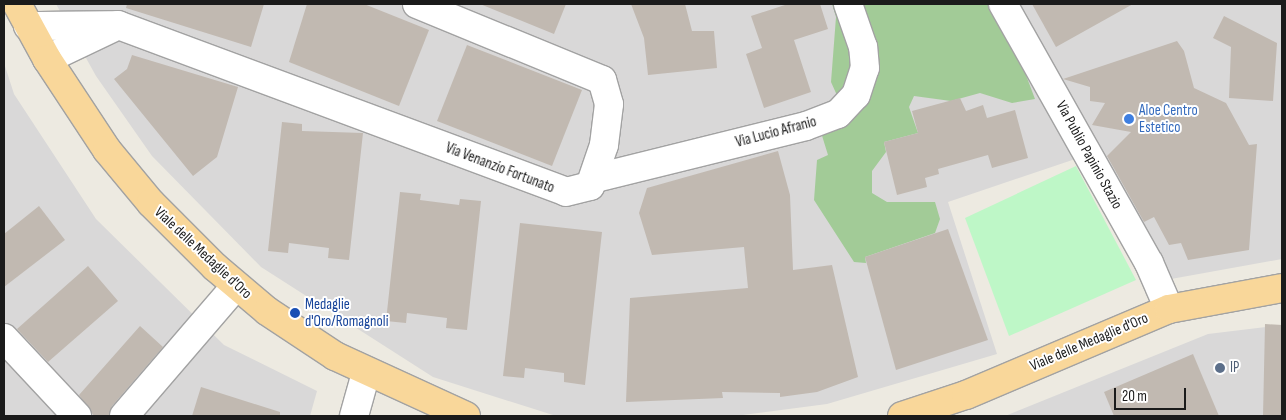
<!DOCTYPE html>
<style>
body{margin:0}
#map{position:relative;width:1286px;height:420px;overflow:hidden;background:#edeae1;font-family:"Sofia Sans Condensed",sans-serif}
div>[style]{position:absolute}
.residential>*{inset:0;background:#d9d8d8}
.forest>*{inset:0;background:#a2cb97}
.park>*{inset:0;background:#bef7c7}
.building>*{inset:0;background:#c1b9b1}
.roads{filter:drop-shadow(1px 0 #a2a2a2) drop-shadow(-1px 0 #a2a2a2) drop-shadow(0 1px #a2a2a2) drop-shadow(0 -1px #a2a2a2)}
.minor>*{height:28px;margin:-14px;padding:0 14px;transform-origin:14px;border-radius:14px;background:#fff}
.major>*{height:28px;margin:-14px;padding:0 14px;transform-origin:14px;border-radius:14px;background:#f9d79a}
.dots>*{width:14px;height:14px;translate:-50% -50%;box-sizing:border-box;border:2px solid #fff;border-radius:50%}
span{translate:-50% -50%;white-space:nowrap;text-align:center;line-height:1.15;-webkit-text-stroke:4px #fff;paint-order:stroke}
.shop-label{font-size:15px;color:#366cbe}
.left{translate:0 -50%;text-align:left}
.street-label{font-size:15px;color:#1b1b1b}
.transit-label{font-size:15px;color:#164399}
.service-label{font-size:15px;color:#4e5e75}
.frame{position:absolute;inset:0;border:5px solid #1b1b1b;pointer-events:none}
.scale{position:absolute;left:1114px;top:388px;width:72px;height:22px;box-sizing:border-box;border:2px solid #1b1b1b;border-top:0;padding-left:6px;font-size:15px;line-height:18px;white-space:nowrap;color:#1b1b1b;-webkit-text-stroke:4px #fff;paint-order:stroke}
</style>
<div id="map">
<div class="residential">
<div style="clip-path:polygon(56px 4px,1282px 4px,1282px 259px,1171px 279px,1099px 151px,948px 202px,997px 354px,827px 404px,735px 416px,553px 415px,433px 377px,261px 267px,152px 156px,96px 76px)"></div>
<div style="clip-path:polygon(4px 63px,14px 94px,96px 219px,224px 345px,317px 391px,310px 416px,4px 416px)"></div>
<div style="clip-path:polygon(1282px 325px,1282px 416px,1005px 416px,1208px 334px)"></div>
</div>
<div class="forest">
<div style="clip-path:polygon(832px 4px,999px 4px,1035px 99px,1012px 103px,980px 93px,951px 101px,914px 96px,909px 107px,918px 133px,884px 142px,886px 152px,872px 171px,872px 193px,887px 202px,935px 202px,940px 219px,935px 233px,865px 257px,866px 263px,854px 262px,814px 200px,817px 160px,828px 155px,819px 126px,840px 102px,831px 82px,836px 17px)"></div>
</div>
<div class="park">
<div style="clip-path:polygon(1076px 166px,1136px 280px,1009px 336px,965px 218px)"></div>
</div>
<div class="building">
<div style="clip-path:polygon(127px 4px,264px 4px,251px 47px,126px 8px)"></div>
<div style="clip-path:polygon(307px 4px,364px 4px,429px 30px,399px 106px,289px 62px)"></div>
<div style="clip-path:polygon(480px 4px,566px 4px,554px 34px)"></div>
<div style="clip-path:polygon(631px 4px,685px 4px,692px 31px,714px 31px,717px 68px,648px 75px,644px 38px)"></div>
<div style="clip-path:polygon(788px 4px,820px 4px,828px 29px,794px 40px,811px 92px,764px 108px,746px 54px,762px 48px,751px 16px)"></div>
<div style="clip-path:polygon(1032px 4px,1133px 4px,1056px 47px)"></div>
<div style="clip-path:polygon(1224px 16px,1277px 43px,1273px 101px,1229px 98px,1231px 47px,1213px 38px)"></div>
<div style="clip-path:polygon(1177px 41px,1184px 51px,1194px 88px,1226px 103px,1249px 145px,1257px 144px,1249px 250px,1188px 260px,1181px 243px,1169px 245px,1154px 217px,1144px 222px,1107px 156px,1131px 132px,1092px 125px,1105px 103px,1090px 101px,1090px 87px,1063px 79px)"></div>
<div style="clip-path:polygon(467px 45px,582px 90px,552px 166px,437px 121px)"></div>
<div style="clip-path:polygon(132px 55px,238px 87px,217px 157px,193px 176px,114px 79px,127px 69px)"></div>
<div style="clip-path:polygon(960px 98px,966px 111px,983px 105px,987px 118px,1015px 110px,1028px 158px,992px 168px,988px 155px,938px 169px,939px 174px,925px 178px,927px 187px,897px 195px,884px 142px,918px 133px,912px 111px)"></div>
<div style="clip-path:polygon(282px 122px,302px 124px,302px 131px,363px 133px,349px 260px,328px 258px,329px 248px,289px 243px,288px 253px,268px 251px)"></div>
<div style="clip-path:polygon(778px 151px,790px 195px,793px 270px,832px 265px,858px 377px,817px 392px,780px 397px,780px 393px,722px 392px,723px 398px,626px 402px,630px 298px,748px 288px,744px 247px,652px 255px,639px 213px,647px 188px)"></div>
<div style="clip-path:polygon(400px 192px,421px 194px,420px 200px,459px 205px,460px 199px,481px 201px,467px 330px,446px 328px,447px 318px,407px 313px,406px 323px,386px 321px)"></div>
<div style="clip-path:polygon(39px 206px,65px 240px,4px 287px,4px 234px)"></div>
<div style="clip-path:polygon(520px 223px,602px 232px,585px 385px,564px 382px,564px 373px,525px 368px,524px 378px,503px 376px)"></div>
<div style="clip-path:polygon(948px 229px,988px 340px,896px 370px,865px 257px)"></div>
<div style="clip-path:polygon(88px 266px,118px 301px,48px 362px,17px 329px)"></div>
<div style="clip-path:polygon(1265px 324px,1282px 325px,1282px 416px,1263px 416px)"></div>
<div style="clip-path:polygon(140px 326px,163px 347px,112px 406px,109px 416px,94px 416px,79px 395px)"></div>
<div style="clip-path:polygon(1193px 354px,1219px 416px,1114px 416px,1104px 392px)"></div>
<div style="clip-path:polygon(201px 387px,280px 412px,280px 416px,192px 416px)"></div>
</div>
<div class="roads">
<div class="minor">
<div style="left:1003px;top:4px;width:297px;rotate:60.6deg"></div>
<div style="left:1149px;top:263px;width:50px;rotate:66.5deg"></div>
<div style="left:28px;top:26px;width:90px;rotate:-0.6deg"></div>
<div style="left:118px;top:25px;width:478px;rotate:20.4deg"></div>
<div style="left:566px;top:192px;width:25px;rotate:-14deg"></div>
<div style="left:590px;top:186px;width:43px;rotate:-71.1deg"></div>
<div style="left:604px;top:145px;width:41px;rotate:-83deg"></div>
<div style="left:609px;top:104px;width:25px;rotate:-106deg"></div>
<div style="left:602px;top:80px;width:200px;rotate:-157.7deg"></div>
<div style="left:47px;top:59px;width:72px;rotate:-25.5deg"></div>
<div style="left:596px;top:178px;width:216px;rotate:-13.9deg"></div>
<div style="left:806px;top:126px;width:34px;rotate:-21deg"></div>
<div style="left:838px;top:114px;width:26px;rotate:-47deg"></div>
<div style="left:856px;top:95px;width:28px;rotate:-72deg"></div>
<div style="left:865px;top:68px;width:21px;rotate:-95deg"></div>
<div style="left:863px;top:47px;width:46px;rotate:-109.2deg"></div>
<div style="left:4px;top:338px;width:107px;rotate:46.9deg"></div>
<div style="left:124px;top:416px;width:172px;rotate:-49.3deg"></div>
<div style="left:354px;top:416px;width:45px;rotate:-74.4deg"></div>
</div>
<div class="major">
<div style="left:17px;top:4px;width:63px;rotate:61.4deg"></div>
<div style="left:47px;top:59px;width:109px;rotate:56.6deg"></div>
<div style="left:107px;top:150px;width:69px;rotate:50.3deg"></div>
<div style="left:151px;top:203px;width:91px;rotate:45deg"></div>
<div style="left:215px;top:267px;width:68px;rotate:40.2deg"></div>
<div style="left:267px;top:311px;width:82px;rotate:33.5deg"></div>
<div style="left:335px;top:356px;width:144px;rotate:24.6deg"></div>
<div style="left:902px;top:416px;width:67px;rotate:-18.2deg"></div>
<div style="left:966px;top:395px;width:220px;rotate:-23deg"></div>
<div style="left:1169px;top:309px;width:115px;rotate:-10.5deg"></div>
</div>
</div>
<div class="dots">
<div style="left:1129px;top:119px;background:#3f7fe0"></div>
<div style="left:295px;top:313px;background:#1a4fb4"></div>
<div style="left:1220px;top:368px;background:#5c6f8a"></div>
</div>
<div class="shop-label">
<span class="left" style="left:1139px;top:119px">Aloe Centro<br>Estetico</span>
</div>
<div class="street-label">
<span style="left:776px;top:132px;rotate:-15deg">Via Lucio Afranio</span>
<span style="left:1089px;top:155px;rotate:61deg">Via Publio Papinio Stazio</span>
<span style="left:500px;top:168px;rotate:21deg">Via Venanzio Fortunato</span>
<span style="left:203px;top:253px;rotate:43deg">Viale delle Medaglie d'Oro</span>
<span style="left:1089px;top:342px;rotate:-23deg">Viale delle Medaglie d'Oro</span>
</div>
<div class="transit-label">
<span class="left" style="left:305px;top:313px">Medaglie<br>d'Oro/Romagnoli</span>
</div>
<div class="service-label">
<span class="left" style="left:1230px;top:368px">IP</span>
</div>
<div class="frame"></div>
<div class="scale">20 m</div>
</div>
